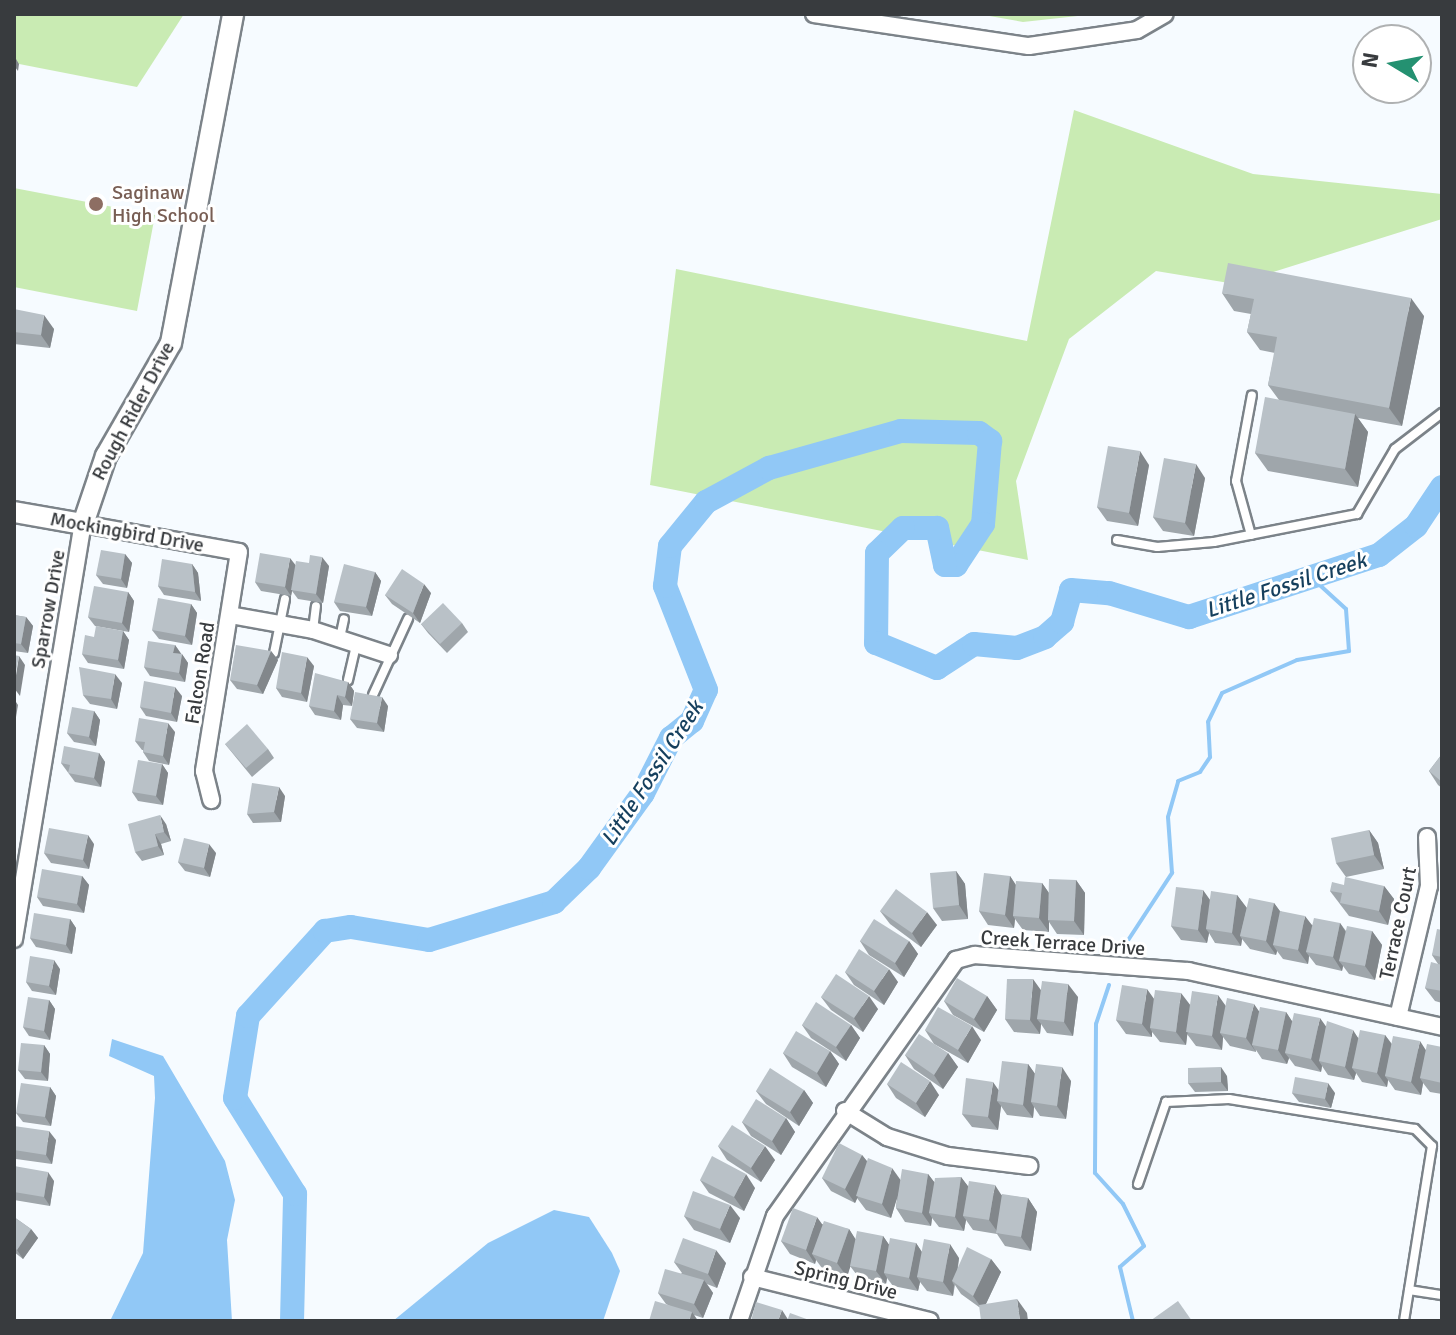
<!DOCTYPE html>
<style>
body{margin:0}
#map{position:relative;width:1456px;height:1335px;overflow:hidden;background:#f6fbff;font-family:Signika,sans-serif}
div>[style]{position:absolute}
.green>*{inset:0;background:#c9ebb3}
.water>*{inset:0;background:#91c8f6}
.stream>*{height:4px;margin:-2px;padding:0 2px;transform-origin:2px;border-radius:2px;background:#91c8f6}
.river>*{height:24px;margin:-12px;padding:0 12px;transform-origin:12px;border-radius:12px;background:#91c8f6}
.roads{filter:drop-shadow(2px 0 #7c8389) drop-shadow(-2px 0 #7c8389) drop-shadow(0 2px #7c8389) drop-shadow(0 -2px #7c8389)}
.service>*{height:8px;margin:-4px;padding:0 4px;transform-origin:4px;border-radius:4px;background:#fff}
.minor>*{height:16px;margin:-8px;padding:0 8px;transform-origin:8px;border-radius:8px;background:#fff}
.tertiary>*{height:20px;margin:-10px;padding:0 10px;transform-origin:10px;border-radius:10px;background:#fff}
.wall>*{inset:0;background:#9fa6ab}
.shaded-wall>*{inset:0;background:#82878b}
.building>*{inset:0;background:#b9c1c7}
.dots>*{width:22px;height:22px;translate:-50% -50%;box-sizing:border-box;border:4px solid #fff;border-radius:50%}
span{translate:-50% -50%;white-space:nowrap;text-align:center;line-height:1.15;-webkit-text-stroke:6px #fff;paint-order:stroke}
.education-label{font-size:20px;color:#785e54}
.left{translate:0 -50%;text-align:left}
.street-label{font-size:20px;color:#383b3e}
.water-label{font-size:22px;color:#153f5d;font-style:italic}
.frame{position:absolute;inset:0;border:16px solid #383b3e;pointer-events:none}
.north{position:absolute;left:1352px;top:24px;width:80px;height:80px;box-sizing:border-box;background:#fff;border:2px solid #afb1b2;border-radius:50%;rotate:280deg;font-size:22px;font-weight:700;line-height:32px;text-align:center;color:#383b3e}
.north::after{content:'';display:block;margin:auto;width:28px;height:36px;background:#249171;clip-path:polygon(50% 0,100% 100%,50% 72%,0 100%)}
</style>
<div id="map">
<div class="green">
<div style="clip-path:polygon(14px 14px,184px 14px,137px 87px,14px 63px)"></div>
<div style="clip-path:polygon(978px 14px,1096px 14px,1023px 22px)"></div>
<div style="clip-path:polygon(1074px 110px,1253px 174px,1442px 194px,1442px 219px,1235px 284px,1156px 271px,1069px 339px,1016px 481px,1028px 560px,650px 485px,676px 269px,1027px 341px)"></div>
<div style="clip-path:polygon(14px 188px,155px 215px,137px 311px,14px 287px)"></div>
</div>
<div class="water">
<div style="clip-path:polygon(112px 1039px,163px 1056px,225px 1161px,235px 1200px,227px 1240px,232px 1321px,110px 1321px,143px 1253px,155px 1098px,154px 1076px,109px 1056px)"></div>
<div style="clip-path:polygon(554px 1210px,589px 1217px,612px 1253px,620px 1271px,603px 1321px,393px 1321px,488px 1243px)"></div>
</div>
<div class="stream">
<div style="left:1123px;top:948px;width:90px;rotate:-56.8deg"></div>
<div style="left:1172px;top:873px;width:56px;rotate:-94.1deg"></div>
<div style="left:1168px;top:817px;width:37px;rotate:-74deg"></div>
<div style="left:1178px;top:781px;width:24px;rotate:-22deg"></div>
<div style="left:1200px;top:772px;width:18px;rotate:-56deg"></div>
<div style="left:1210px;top:757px;width:35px;rotate:-93deg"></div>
<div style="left:1208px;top:722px;width:32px;rotate:-64deg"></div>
<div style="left:1222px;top:693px;width:82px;rotate:-23.7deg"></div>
<div style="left:1297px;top:660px;width:53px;rotate:-9.8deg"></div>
<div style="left:1349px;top:651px;width:42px;rotate:-94.1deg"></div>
<div style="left:1346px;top:609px;width:46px;rotate:-137.6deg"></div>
<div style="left:1109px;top:985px;width:41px;rotate:108.4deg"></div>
<div style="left:1096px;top:1024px;width:149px;rotate:90.4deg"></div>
<div style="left:1095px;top:1173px;width:42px;rotate:47.9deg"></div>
<div style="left:1123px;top:1204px;width:47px;rotate:63.4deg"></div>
<div style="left:1144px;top:1246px;width:32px;rotate:139deg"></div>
<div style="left:1120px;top:1267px;width:56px;rotate:76.5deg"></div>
</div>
<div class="river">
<div style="left:292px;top:1321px;width:127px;rotate:-88.6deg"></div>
<div style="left:295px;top:1194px;width:113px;rotate:-122deg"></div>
<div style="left:235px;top:1098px;width:83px;rotate:-81deg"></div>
<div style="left:248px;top:1016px;width:115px;rotate:-47.8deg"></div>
<div style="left:325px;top:931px;width:26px;rotate:-9deg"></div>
<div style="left:351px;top:927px;width:79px;rotate:9.5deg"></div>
<div style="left:429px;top:940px;width:131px;rotate:-16.9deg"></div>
<div style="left:554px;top:902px;width:49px;rotate:-44.2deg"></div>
<div style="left:589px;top:868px;width:92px;rotate:-54.2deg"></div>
<div style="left:643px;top:793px;width:62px;rotate:-63deg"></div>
<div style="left:671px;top:738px;width:27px;rotate:-39deg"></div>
<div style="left:692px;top:721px;width:34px;rotate:-66deg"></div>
<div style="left:706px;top:690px;width:112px;rotate:-111.5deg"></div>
<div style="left:665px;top:586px;width:40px;rotate:-82.9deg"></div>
<div style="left:670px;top:546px;width:57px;rotate:-50.7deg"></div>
<div style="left:706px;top:502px;width:72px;rotate:-28.4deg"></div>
<div style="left:769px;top:468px;width:137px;rotate:-15.7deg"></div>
<div style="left:901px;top:431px;width:78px;rotate:1.5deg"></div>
<div style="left:979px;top:433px;width:14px;rotate:36deg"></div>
<div style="left:990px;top:441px;width:83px;rotate:94.8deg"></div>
<div style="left:983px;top:524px;width:49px;rotate:123.4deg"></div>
<div style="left:956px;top:565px;width:11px;rotate:180deg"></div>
<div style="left:945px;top:565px;width:38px;rotate:-102deg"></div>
<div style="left:937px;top:528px;width:34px;rotate:180deg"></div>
<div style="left:903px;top:528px;width:36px;rotate:136deg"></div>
<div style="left:877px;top:553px;width:90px;rotate:90.6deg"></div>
<div style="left:876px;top:643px;width:66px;rotate:22.3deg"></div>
<div style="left:937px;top:668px;width:44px;rotate:-33deg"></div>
<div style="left:974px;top:644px;width:43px;rotate:5.3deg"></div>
<div style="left:1017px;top:648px;width:30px;rotate:-21deg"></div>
<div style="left:1045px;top:637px;width:23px;rotate:-41deg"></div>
<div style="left:1062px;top:622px;width:33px;rotate:-74deg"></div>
<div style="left:1071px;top:590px;width:38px;rotate:5deg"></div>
<div style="left:1109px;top:593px;width:84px;rotate:16.7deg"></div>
<div style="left:1189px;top:617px;width:200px;rotate:-18.1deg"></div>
<div style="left:1379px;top:555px;width:47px;rotate:-38.1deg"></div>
<div style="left:1416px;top:526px;width:47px;rotate:-56.3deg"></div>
</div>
<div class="roads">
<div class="service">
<div style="left:1251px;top:535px;width:56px;rotate:-105.5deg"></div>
<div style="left:1236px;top:481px;width:87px;rotate:-79.5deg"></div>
<div style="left:1117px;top:540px;width:41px;rotate:9.9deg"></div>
<div style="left:1157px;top:547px;width:57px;rotate:-5deg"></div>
<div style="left:1214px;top:542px;width:146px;rotate:-11.1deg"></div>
<div style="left:1357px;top:514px;width:75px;rotate:-59.7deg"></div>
<div style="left:1395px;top:449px;width:59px;rotate:-37.5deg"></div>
<div style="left:313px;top:630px;width:24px;rotate:-83deg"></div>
<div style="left:340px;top:638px;width:19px;rotate:-78deg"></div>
<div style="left:274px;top:653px;width:55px;rotate:-78.5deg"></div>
<div style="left:348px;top:680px;width:31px;rotate:-77deg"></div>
<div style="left:373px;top:695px;width:84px;rotate:-65.3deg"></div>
<div style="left:1138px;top:1184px;width:87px;rotate:-71.1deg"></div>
<div style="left:1166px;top:1102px;width:63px;rotate:-2.7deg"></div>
<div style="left:1229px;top:1099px;width:188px;rotate:9.2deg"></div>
<div style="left:1415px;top:1129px;width:24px;rotate:45deg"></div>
<div style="left:1432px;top:1146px;width:177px;rotate:99.1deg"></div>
<div style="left:1409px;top:1290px;width:33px;rotate:9deg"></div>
</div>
<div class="minor">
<div style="left:814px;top:14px;width:217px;rotate:8.5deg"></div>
<div style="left:1029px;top:46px;width:109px;rotate:-8.4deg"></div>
<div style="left:1137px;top:30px;width:32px;rotate:-30deg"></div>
<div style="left:230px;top:615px;width:84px;rotate:10.2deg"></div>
<div style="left:313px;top:630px;width:80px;rotate:18.2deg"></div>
<div style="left:14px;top:939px;width:421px;rotate:-80.6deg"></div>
<div style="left:83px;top:524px;width:158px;rotate:10.2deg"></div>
<div style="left:239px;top:552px;width:222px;rotate:99.1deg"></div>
<div style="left:204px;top:771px;width:30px;rotate:76deg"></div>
<div style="left:1398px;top:1017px;width:135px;rotate:-76.7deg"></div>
<div style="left:1429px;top:886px;width:49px;rotate:-92.3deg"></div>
<div style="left:845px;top:1111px;width:49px;rotate:31.8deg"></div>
<div style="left:887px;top:1137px;width:64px;rotate:17.3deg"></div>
<div style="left:948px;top:1156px;width:82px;rotate:7deg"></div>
<div style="left:752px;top:1277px;width:183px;rotate:13.9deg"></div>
<div style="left:739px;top:1321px;width:111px;rotate:-71.1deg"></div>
<div style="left:775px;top:1216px;width:314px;rotate:-54.7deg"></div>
<div style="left:956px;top:960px;width:20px;rotate:-15deg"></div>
<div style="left:975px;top:955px;width:214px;rotate:4.3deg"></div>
<div style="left:1188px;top:971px;width:260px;rotate:12.4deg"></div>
</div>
<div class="tertiary">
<div style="left:14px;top:512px;width:70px;rotate:9.9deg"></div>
<div style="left:83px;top:524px;width:72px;rotate:-71.3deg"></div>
<div style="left:106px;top:456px;width:130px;rotate:-60.1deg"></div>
<div style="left:171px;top:343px;width:335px;rotate:-79.3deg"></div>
</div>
</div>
<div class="wall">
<div style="clip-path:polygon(1222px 293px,1424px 316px,1402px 426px,1358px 418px,1368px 432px,1358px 487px,1268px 471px,1255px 453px,1279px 400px,1268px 385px,1275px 353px,1260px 350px,1247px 332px,1251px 314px,1234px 311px)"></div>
<div style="clip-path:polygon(14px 309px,54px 329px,50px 348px,14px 344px)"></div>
<div style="clip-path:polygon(1149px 465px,1138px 526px,1107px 521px,1097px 507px)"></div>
<div style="clip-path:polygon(1205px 478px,1194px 536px,1163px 531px,1153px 517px)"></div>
<div style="clip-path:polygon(125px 554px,132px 563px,127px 588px,103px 584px,96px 575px)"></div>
<div style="clip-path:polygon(309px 563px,329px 566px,323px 603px,298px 599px,292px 591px,291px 596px,261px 591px,255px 582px,295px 566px)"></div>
<div style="clip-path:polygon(192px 564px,198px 573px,201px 601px,164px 595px,158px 586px)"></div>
<div style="clip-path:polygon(375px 572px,381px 581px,372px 616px,340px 611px,334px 602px)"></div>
<div style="clip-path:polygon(128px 592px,134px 601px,129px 632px,95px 626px,88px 617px)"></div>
<div style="clip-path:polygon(431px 593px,420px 623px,392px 604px,385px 595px)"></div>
<div style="clip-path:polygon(191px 604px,197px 613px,192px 645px,159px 639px,152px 630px)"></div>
<div style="clip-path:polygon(14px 615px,26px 617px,33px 626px,28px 653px,14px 651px)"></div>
<div style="clip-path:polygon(462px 623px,468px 632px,447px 653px,428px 633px,421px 624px)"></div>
<div style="clip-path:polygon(123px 631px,129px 640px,124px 669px,88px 663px,82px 654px)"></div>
<div style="clip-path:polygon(175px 645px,188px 663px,185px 682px,150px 676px,144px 667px)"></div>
<div style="clip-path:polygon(271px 651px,278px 660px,263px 694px,237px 689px,230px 680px)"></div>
<div style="clip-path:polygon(314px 666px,307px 702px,282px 697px,276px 688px)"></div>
<div style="clip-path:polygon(348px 682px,354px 691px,352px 706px,343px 705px,341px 720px,315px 715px,309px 706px)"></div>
<div style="clip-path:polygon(122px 683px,117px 709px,90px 704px,83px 695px)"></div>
<div style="clip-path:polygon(182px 696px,177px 722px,146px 716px,140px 707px)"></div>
<div style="clip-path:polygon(388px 706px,384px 732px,357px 728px,350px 719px)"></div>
<div style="clip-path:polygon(94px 711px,100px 720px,96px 746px,74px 742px,67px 733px)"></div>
<div style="clip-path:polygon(175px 732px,169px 765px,149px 761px,143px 752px,143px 750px,142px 750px,135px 741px)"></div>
<div style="clip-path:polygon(225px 744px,268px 749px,274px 758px,252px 777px)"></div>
<div style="clip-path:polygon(99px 753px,105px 762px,101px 787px,75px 782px,61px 763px)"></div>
<div style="clip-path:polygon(1442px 754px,1442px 788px,1438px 785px,1429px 771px)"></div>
<div style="clip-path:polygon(162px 764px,168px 773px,163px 805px,138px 801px,132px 792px)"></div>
<div style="clip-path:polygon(285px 796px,281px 822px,253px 823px,247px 814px)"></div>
<div style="clip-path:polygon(166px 824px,171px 841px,161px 844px,164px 855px,142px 861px,135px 852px)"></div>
<div style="clip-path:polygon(1369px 830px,1378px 843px,1384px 869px,1346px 877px,1336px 863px)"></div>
<div style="clip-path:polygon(94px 844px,89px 869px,51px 863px,44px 853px)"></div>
<div style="clip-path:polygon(216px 853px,210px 877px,185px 871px,178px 862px)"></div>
<div style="clip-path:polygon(956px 871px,965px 884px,968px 919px,942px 921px,933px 908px)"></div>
<div style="clip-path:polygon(82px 876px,89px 885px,84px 913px,43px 906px,37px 897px)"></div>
<div style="clip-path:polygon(1010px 876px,1016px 885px,1042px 883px,1049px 893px,1076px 880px,1085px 893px,1084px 935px,1057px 934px,1049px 922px,1049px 932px,1023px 930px,1015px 919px,1014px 928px,988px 925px,979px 911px)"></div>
<div style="clip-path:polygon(1344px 885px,1384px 886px,1394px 899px,1388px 925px,1349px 916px,1330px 891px)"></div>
<div style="clip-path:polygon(1237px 895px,1246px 908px,1274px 903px,1280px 911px,1312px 925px,1340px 923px,1346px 931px,1372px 931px,1382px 945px,1375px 980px,1349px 974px,1343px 966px,1342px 971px,1316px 965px,1309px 956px,1308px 964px,1283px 959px,1277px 951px,1276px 955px,1250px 949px,1242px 939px,1241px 946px,1215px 943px,1209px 933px,1207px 943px,1181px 940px,1171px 926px,1210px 900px)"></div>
<div style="clip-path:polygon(880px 911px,937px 925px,921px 947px,890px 924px)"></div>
<div style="clip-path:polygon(70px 919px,76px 928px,72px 954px,36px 947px,30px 938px)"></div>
<div style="clip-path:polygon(1442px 930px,1442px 1003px,1435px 1001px,1425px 988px,1438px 964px,1432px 955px)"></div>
<div style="clip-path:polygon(860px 941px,909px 941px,918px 954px,904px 977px,869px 955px)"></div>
<div style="clip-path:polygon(60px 969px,56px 995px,32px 991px,26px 982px)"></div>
<div style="clip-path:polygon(845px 972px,898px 982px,884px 1005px,854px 985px)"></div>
<div style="clip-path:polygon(1041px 990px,1078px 997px,1073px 1036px,1047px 1033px,1041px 1024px,1040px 1034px,1014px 1032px,1005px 1019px)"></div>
<div style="clip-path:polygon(987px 996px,997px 1010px,984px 1032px,953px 1015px,944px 1001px)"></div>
<div style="clip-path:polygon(821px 997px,878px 1009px,863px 1032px,831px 1010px)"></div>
<div style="clip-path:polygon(1154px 999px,1190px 1005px,1226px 1006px,1259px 1012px,1286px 1012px,1292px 1021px,1326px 1027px,1359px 1038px,1385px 1035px,1392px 1044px,1426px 1050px,1442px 1047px,1442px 1094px,1430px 1092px,1423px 1083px,1421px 1095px,1395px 1090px,1388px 1080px,1387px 1087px,1362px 1082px,1356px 1073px,1354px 1080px,1328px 1075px,1322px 1066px,1321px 1072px,1295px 1066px,1289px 1058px,1287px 1064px,1262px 1059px,1256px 1050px,1256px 1052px,1230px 1046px,1223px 1037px,1222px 1050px,1196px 1046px,1187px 1034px,1186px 1045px,1160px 1042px,1152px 1032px,1152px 1037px,1126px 1034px,1116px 1020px)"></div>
<div style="clip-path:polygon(49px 1000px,55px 1009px,50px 1040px,29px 1036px,23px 1027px)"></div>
<div style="clip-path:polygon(802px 1025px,851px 1025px,860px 1038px,846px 1061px,811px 1038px)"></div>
<div style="clip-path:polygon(925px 1030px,981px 1040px,968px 1063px,934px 1044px)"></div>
<div style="clip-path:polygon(44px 1045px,50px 1054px,48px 1081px,25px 1079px,18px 1070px)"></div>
<div style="clip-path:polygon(830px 1051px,839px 1064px,826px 1087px,792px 1067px,783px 1053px)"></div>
<div style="clip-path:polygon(948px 1053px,958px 1067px,943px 1089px,914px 1069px,905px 1055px)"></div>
<div style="clip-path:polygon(1028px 1064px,1035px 1074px,1071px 1081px,1066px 1119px,1040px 1116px,1034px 1107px,1033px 1118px,1007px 1115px,1001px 1106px,998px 1130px,972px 1127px,962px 1114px,999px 1090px)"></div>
<div style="clip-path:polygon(1227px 1076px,1228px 1091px,1195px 1092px,1188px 1083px)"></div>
<div style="clip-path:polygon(887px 1084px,939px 1095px,925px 1117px,896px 1098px)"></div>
<div style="clip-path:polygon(50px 1087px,56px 1096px,51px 1126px,23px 1122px,16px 1113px)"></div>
<div style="clip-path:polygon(804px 1090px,813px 1103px,799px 1126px,766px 1104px,756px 1091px)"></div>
<div style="clip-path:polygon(1292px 1093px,1335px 1093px,1331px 1108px,1299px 1102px)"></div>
<div style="clip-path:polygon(786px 1118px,795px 1132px,781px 1155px,751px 1136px,742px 1122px)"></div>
<div style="clip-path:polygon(56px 1140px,52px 1164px,16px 1159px,14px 1155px,14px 1150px)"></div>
<div style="clip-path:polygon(718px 1146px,775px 1160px,761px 1182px,727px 1160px)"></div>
<div style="clip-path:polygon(862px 1155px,867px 1161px,900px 1180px,928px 1174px,934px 1182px,961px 1177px,968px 1187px,1002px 1195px,1028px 1198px,1037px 1212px,1031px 1251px,1005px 1246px,997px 1234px,973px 1230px,966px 1220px,964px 1231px,939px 1227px,932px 1218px,931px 1226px,905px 1222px,896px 1208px,897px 1197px,891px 1218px,866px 1210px,857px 1198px,855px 1203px,831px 1191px,822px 1178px)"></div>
<div style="clip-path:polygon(14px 1166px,54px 1181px,50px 1206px,14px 1200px)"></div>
<div style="clip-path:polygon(700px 1180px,755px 1188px,744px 1211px,709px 1193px)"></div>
<div style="clip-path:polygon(684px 1216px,740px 1218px,730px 1243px,694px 1230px)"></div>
<div style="clip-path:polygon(14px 1217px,31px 1229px,38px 1238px,23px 1259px,14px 1252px)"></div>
<div style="clip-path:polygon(822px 1224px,849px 1229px,855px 1239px,883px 1236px,889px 1245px,916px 1243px,922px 1252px,959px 1258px,958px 1268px,991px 1259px,1001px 1272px,986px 1304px,1027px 1313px,979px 1307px,961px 1294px,955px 1285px,953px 1296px,927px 1291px,920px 1282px,918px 1291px,893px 1286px,887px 1278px,886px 1284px,860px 1279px,850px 1266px,847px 1277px,822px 1268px,816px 1260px,815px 1264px,790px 1254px,781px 1241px)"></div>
<div style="clip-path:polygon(674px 1262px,726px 1263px,717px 1288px,707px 1284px,713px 1293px,703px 1318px,694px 1315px,698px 1321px,666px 1304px,658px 1293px,682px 1273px)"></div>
</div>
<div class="shaded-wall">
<div style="clip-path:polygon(16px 59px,19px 64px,18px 71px,15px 67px)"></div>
<div style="clip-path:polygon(1411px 298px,1424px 316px,1402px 426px,1389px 408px)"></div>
<div style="clip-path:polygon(44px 315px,54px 329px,50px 348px,41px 335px)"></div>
<div style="clip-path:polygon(1355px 414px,1368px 432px,1358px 487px,1345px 469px)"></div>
<div style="clip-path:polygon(1140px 451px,1149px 465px,1138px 526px,1129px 513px)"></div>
<div style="clip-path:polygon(1196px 464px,1205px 478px,1194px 536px,1185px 523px)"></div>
<div style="clip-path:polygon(125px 554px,132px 563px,127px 588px,121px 579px)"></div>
<div style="clip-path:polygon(322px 557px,329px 566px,323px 603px,316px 594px)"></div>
<div style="clip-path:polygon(290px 558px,297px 567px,291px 596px,285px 587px)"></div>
<div style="clip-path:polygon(192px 564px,198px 573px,201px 601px,195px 592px)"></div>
<div style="clip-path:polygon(375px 572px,381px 581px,372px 616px,366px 607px)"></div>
<div style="clip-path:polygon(424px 584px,431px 593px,420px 623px,413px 613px)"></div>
<div style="clip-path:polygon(128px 592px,134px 601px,129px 632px,122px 623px)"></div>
<div style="clip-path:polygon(191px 604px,197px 613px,192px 645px,185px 636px)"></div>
<div style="clip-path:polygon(26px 617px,33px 626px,28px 653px,21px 644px)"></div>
<div style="clip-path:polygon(123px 631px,129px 640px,124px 669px,118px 660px)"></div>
<div style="clip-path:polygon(175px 645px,181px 654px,173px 653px)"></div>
<div style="clip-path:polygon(271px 651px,278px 660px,263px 694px,257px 685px)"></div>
<div style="clip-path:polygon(182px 654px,188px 663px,185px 682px,179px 673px)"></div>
<div style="clip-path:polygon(19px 656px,25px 665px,20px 696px,14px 688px)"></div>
<div style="clip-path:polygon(307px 657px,314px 666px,307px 702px,301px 693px)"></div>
<div style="clip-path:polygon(115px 674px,122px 683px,117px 709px,111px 699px)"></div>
<div style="clip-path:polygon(348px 682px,354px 691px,352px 706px,345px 697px)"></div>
<div style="clip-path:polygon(175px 687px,182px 696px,177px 722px,171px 713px)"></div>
<div style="clip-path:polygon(337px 695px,343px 705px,341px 720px,334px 711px)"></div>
<div style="clip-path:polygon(382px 697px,388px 706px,384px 732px,377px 723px)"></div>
<div style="clip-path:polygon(14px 699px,18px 705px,16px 717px,14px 714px)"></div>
<div style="clip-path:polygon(94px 711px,100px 720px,96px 746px,89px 737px)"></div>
<div style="clip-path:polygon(168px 723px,175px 732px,169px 765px,163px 756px)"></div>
<div style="clip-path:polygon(99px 753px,105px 762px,101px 787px,94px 778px)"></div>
<div style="clip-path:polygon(162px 764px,168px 773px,163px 805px,156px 796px)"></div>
<div style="clip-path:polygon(279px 787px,285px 796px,281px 822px,274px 812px)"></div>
<div style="clip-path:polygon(160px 815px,166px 824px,171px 841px,164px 832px)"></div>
<div style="clip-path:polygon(1369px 830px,1378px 843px,1384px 869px,1374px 855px)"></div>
<div style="clip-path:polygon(155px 834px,161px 844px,164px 855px,158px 846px)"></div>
<div style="clip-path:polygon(88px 835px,94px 844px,89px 869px,83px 860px)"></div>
<div style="clip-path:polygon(209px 844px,216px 853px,210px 877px,204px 868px)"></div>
<div style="clip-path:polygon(956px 871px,965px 884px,968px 919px,959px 905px)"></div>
<div style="clip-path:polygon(82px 876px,89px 885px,84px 913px,77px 904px)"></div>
<div style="clip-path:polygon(1010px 876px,1019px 890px,1013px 916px,1015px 919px,1014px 928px,1005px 915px)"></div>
<div style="clip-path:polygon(1076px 880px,1085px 893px,1084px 935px,1074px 921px)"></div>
<div style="clip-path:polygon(1042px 883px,1051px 896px,1048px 920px,1049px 922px,1049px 932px,1039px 918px)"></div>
<div style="clip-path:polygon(1384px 886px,1394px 899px,1388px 925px,1379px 911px)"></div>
<div style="clip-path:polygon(1203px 890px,1213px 904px,1206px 929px,1209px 933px,1207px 943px,1198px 930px)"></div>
<div style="clip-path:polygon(1237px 895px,1247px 908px,1240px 936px,1242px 939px,1241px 946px,1232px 933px)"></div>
<div style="clip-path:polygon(1274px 903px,1284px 917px,1273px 945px,1277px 951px,1276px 955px,1266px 941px)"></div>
<div style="clip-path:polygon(927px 912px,937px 925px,921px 947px,912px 933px)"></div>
<div style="clip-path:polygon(1305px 916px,1315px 929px,1306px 952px,1309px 956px,1308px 964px,1298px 950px)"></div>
<div style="clip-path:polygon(70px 919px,76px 928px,72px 954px,66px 945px)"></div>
<div style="clip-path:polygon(1340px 923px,1349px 937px,1339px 961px,1343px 966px,1342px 971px,1333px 957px)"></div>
<div style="clip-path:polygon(1372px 931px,1382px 945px,1375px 980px,1365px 966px)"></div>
<div style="clip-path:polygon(909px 941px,918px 954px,904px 977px,895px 963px)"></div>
<div style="clip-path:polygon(54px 960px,60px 969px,56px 995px,49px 986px)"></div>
<div style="clip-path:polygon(889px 969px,898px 982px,884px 1005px,874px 991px)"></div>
<div style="clip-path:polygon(1033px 979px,1043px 993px,1037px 1019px,1041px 1024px,1040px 1034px,1030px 1020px)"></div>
<div style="clip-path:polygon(1068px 984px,1078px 997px,1073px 1036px,1064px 1022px)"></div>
<div style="clip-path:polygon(1147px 989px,1157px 1003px,1150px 1028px,1152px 1032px,1152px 1037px,1142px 1024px)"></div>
<div style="clip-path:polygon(1181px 993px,1191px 1006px,1186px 1045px,1176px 1032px)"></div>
<div style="clip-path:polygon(1218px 995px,1228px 1009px,1220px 1033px,1223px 1037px,1222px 1050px,1212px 1036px)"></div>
<div style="clip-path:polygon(869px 996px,878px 1009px,863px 1032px,854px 1018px)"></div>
<div style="clip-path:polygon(987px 996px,997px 1010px,984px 1032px,974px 1019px)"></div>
<div style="clip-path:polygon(49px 1000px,55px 1009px,50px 1040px,44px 1031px)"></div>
<div style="clip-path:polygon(1254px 1004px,1263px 1017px,1252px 1045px,1256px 1052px,1246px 1038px)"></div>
<div style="clip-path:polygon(1286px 1012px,1295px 1026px,1285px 1053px,1289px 1058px,1287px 1064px,1278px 1050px)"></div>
<div style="clip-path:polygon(1320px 1018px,1330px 1032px,1319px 1061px,1322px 1066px,1321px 1072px,1311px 1059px)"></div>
<div style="clip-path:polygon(851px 1025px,860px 1038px,846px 1061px,836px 1047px)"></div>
<div style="clip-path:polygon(972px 1026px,981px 1040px,968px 1063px,958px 1050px)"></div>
<div style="clip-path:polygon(1353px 1030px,1362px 1044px,1352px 1068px,1356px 1073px,1354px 1080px,1345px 1067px)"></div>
<div style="clip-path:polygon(1385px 1035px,1395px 1049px,1385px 1076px,1388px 1080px,1387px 1087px,1377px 1073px)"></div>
<div style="clip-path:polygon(1420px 1041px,1429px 1055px,1420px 1078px,1423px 1083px,1421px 1095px,1411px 1082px)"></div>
<div style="clip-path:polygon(44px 1045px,50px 1054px,48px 1081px,41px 1072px)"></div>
<div style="clip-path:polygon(830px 1051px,839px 1064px,826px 1087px,817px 1073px)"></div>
<div style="clip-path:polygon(948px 1053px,958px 1067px,943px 1089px,934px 1075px)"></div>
<div style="clip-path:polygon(1028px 1064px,1038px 1078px,1031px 1102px,1034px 1107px,1033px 1118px,1023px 1105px)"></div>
<div style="clip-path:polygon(1062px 1067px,1071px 1081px,1066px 1119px,1057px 1106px)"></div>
<div style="clip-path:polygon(1221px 1067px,1227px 1076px,1228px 1091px,1221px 1082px)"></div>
<div style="clip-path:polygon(930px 1081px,939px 1095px,925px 1117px,916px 1103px)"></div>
<div style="clip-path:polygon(993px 1082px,1002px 1095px,997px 1101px,1001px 1106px,998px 1130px,988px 1117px)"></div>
<div style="clip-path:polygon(1328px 1083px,1335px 1093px,1331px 1108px,1325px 1099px)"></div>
<div style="clip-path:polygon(50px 1087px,56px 1096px,51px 1126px,45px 1117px)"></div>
<div style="clip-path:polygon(804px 1090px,813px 1103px,799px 1126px,790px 1112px)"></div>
<div style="clip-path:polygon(786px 1118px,795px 1132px,781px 1155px,772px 1141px)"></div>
<div style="clip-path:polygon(49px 1131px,56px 1140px,52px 1164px,46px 1155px)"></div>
<div style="clip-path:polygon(765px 1146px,775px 1160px,761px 1182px,751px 1168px)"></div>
<div style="clip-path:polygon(862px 1155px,872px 1168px,855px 1203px,845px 1189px)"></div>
<div style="clip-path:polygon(892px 1168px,902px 1182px,891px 1218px,882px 1204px)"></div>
<div style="clip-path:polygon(48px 1172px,54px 1181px,50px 1206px,44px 1197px)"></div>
<div style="clip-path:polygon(746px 1174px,755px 1188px,744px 1211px,734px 1197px)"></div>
<div style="clip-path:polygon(928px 1174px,938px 1187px,929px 1213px,932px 1218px,931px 1226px,922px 1213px)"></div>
<div style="clip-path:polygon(961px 1177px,971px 1190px,963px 1216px,966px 1220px,964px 1231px,955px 1217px)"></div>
<div style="clip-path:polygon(995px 1185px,1004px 1199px,999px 1234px,989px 1220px)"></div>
<div style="clip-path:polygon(1028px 1198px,1037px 1212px,1031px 1251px,1021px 1237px)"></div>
<div style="clip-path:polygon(730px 1205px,740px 1218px,730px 1243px,720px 1229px)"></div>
<div style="clip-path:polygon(817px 1217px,827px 1231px,812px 1254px,816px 1260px,815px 1264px,806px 1250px)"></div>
<div style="clip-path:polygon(31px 1229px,38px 1238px,23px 1259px,17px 1250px)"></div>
<div style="clip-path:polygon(849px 1229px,858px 1243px,847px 1277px,837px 1263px)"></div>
<div style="clip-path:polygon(883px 1236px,892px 1249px,884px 1273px,887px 1278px,886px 1284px,876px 1271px)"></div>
<div style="clip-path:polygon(916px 1243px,925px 1257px,917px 1277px,920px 1282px,918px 1291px,909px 1278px)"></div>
<div style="clip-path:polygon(950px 1244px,959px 1258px,955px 1283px,952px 1281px,954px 1285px,953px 1296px,943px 1282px)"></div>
<div style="clip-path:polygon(716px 1250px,726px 1263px,717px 1288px,708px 1274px)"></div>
<div style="clip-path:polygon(991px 1259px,1001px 1272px,983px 1310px,973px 1296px)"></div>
<div style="clip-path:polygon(704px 1280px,713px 1293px,703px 1318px,694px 1304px)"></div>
<div style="clip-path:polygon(1017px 1299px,1027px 1313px,1028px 1321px,1020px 1321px)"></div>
<div style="clip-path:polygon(782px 1310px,789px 1321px,778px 1321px)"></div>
<div style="clip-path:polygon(692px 1312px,698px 1321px,689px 1321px)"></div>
</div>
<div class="building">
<div style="clip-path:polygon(1228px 263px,1411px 298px,1389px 408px,1268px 385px,1277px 337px,1247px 332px,1254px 299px,1222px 293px)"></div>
<div style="clip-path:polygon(14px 309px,44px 315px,41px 335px,14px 332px)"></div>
<div style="clip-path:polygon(1265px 397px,1355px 414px,1345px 469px,1255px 453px)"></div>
<div style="clip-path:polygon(1108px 446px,1140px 451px,1129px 513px,1097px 507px)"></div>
<div style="clip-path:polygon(1164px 458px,1196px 464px,1185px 523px,1153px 517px)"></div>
<div style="clip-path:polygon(101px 550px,125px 554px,121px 579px,96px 575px)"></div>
<div style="clip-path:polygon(260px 553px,290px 558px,285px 587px,255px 582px)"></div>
<div style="clip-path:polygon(310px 555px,322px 557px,316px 594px,291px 590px,296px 561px,309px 563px)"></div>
<div style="clip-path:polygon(162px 559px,192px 564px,195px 592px,158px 586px)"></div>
<div style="clip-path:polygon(344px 564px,375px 572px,366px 607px,334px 602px)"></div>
<div style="clip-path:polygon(402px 569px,424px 584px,413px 613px,385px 595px)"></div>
<div style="clip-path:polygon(94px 586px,128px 592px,122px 623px,88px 617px)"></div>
<div style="clip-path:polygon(158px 598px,191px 604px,185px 636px,152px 630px)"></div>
<div style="clip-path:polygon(443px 603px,462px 623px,440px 644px,421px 624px)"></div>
<div style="clip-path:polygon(14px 615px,26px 617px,21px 644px,14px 643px)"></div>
<div style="clip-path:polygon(96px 626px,123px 631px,118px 660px,82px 654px,85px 635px,94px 637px)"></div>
<div style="clip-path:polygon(148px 641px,175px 645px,173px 653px,182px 654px,179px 673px,144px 667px)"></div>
<div style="clip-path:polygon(236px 645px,271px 651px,257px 685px,230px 680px)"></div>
<div style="clip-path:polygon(282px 652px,307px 657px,301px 693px,276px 688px)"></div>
<div style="clip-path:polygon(14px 655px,19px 656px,14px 682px)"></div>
<div style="clip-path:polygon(79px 667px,115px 674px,111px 699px,83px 695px)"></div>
<div style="clip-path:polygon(315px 673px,348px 682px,345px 697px,337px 695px,334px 711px,309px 706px)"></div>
<div style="clip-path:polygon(144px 681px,175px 687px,171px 713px,140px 707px)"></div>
<div style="clip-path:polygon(355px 692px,382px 697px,377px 723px,350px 719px)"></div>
<div style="clip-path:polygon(72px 707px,94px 711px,89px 737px,67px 733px)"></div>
<div style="clip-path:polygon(139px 718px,168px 723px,163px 756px,143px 752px,145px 742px,135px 741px)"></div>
<div style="clip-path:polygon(247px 724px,268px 749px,246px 768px,225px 744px)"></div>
<div style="clip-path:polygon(64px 746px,99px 753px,94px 778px,68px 773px,70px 765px,61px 763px)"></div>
<div style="clip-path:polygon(1442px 754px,1442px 782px,1429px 771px)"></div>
<div style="clip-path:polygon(138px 760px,162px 764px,156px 796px,132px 792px)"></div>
<div style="clip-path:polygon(252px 783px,279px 787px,274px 812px,247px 814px)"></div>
<div style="clip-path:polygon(160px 815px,164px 832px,155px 834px,158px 846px,135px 852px,128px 824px)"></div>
<div style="clip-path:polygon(49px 828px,88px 835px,83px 860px,44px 853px)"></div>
<div style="clip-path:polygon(1369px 830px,1374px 855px,1336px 863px,1331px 838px)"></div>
<div style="clip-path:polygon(184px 838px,209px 844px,204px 868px,178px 862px)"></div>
<div style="clip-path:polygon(42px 869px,82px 876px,77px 904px,37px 897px)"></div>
<div style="clip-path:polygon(956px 871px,959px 905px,933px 908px,930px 873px)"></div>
<div style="clip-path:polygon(984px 873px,1010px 876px,1005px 915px,979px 911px)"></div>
<div style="clip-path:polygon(1345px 877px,1384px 886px,1379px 911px,1340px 903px,1342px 893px,1330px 891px,1332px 882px,1344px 885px)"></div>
<div style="clip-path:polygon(1049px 879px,1076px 880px,1074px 921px,1048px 920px)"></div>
<div style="clip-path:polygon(1016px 881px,1042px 883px,1039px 918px,1013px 916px)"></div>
<div style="clip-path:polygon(1176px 887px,1203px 890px,1198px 930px,1171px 926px)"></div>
<div style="clip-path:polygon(896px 889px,927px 912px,912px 933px,880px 911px)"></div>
<div style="clip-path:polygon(1211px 891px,1237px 895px,1232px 933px,1206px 929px)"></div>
<div style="clip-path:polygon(1249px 898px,1274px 903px,1266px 941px,1240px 936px)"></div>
<div style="clip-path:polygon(1280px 911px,1305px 916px,1298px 950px,1273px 945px)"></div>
<div style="clip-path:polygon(34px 913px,70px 919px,66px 945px,30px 938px)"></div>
<div style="clip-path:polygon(1314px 918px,1340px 923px,1333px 957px,1306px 952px)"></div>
<div style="clip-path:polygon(874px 919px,909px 941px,895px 963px,860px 941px)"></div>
<div style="clip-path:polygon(1347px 926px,1372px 931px,1365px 966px,1339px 961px)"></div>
<div style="clip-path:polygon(1437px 929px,1442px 930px,1442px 957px,1432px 955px)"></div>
<div style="clip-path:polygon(859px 949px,889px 969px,874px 991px,845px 972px)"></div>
<div style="clip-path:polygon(30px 956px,54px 960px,49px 986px,26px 982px)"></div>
<div style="clip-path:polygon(1431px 962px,1442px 965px,1442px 991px,1425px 988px)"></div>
<div style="clip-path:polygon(836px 974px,869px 996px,854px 1018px,821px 997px)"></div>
<div style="clip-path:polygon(957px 978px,987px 996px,974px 1019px,944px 1001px)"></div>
<div style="clip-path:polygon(1007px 979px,1033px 979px,1030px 1020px,1005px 1019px)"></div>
<div style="clip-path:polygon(1042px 981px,1068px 984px,1064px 1022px,1037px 1019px)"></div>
<div style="clip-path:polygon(1122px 985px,1147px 989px,1142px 1024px,1116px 1020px)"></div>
<div style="clip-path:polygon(1155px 990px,1181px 993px,1176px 1032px,1150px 1028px)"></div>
<div style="clip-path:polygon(1192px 991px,1218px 995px,1212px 1036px,1186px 1032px)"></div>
<div style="clip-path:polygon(28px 997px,49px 1000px,44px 1031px,23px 1027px)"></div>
<div style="clip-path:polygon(1227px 998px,1254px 1004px,1246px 1038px,1220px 1033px)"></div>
<div style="clip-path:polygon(816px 1002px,851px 1025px,836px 1047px,802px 1025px)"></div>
<div style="clip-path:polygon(938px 1007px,972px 1026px,958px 1050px,925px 1030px)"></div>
<div style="clip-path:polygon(1260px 1007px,1286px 1012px,1278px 1050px,1252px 1045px)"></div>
<div style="clip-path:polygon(1294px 1013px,1320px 1018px,1311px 1059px,1285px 1053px)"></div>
<div style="clip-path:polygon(1327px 1021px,1353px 1030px,1345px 1067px,1319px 1061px)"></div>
<div style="clip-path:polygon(1360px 1030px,1385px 1035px,1377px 1073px,1352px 1068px)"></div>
<div style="clip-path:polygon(796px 1031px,830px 1051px,817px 1073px,783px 1053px)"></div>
<div style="clip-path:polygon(919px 1034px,948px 1053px,934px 1075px,905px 1055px)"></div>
<div style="clip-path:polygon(1393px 1036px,1420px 1041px,1411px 1082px,1385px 1076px)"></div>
<div style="clip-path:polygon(21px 1043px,44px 1045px,41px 1072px,18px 1070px)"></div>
<div style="clip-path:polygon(1427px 1044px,1442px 1047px,1442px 1083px,1420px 1078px)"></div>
<div style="clip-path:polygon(1002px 1061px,1028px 1064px,1023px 1105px,997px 1101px)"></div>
<div style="clip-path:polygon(901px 1062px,930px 1081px,916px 1103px,887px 1084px)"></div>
<div style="clip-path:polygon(1036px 1064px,1062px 1067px,1057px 1106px,1031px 1102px)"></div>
<div style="clip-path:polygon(1221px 1067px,1221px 1082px,1188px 1083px,1188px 1068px)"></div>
<div style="clip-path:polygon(770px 1068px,804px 1090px,790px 1112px,756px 1091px)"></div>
<div style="clip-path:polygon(1295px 1077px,1328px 1083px,1325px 1099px,1292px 1093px)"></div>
<div style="clip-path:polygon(966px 1078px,993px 1082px,988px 1117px,962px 1114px)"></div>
<div style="clip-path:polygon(21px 1083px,50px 1087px,45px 1117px,16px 1113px)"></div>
<div style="clip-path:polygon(756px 1099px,786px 1118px,772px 1141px,742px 1122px)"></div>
<div style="clip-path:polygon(732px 1125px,765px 1146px,751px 1168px,718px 1146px)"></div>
<div style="clip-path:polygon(14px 1126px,49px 1131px,46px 1155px,14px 1150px)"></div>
<div style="clip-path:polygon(839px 1143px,862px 1155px,845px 1189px,822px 1178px)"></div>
<div style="clip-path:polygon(712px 1156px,746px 1174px,734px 1197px,700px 1180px)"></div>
<div style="clip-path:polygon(868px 1158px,892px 1168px,882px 1204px,856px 1196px)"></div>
<div style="clip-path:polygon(14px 1166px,48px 1172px,44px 1197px,14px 1192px)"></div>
<div style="clip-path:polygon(902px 1169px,928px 1174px,922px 1213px,896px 1208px)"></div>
<div style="clip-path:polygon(961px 1177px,955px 1217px,929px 1213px,935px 1178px)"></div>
<div style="clip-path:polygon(969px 1181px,995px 1185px,989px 1220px,963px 1216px)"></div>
<div style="clip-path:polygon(693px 1191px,730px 1205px,720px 1229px,684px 1216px)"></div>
<div style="clip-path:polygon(1002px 1194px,1028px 1198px,1021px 1237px,996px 1233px)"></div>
<div style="clip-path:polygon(793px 1208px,817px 1217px,806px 1250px,781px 1241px)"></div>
<div style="clip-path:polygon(14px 1217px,31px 1229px,17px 1250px,14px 1247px)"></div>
<div style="clip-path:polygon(824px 1221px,849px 1229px,837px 1263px,812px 1254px)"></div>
<div style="clip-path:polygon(857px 1231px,883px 1236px,876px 1271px,850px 1266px)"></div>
<div style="clip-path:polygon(683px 1238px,716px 1250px,708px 1274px,674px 1262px)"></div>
<div style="clip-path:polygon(890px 1238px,916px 1243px,909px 1278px,884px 1273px)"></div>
<div style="clip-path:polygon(924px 1239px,950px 1244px,943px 1282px,917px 1277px)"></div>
<div style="clip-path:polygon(967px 1247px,991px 1259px,973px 1296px,952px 1281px)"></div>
<div style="clip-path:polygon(665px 1269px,704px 1280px,694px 1304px,658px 1293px)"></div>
<div style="clip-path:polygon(1017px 1299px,1020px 1321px,981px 1321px,979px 1305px)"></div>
<div style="clip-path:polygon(655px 1301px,692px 1312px,689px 1321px,649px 1321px)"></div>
<div style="clip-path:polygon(1178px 1301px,1192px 1321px,1150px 1321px)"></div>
<div style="clip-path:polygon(756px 1302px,782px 1310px,778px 1321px,751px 1321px)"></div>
<div style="clip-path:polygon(790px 1313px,812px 1321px,787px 1321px)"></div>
</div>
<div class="dots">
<div style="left:96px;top:204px;background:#8d6e63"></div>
</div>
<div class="education-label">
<span class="left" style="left:112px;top:204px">Saginaw<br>High School</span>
</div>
<div class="street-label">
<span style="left:133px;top:411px;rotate:-62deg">Rough Rider Drive</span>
<span style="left:127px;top:532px;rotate:10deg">Mockingbird Drive</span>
<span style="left:48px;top:609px;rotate:-80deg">Sparrow Drive</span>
<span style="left:200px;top:673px;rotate:-81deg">Falcon Road</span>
<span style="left:1398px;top:923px;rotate:-78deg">Terrace Court</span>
<span style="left:1063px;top:943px;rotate:4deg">Creek Terrace Drive</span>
<span style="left:846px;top:1280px;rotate:14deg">Spring Drive</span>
</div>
<div class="water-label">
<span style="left:1286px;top:585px;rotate:-18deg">Little Fossil Creek</span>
<span style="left:652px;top:773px;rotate:-57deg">Little Fossil Creek</span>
</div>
<div class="frame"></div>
<div class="north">N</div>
</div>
